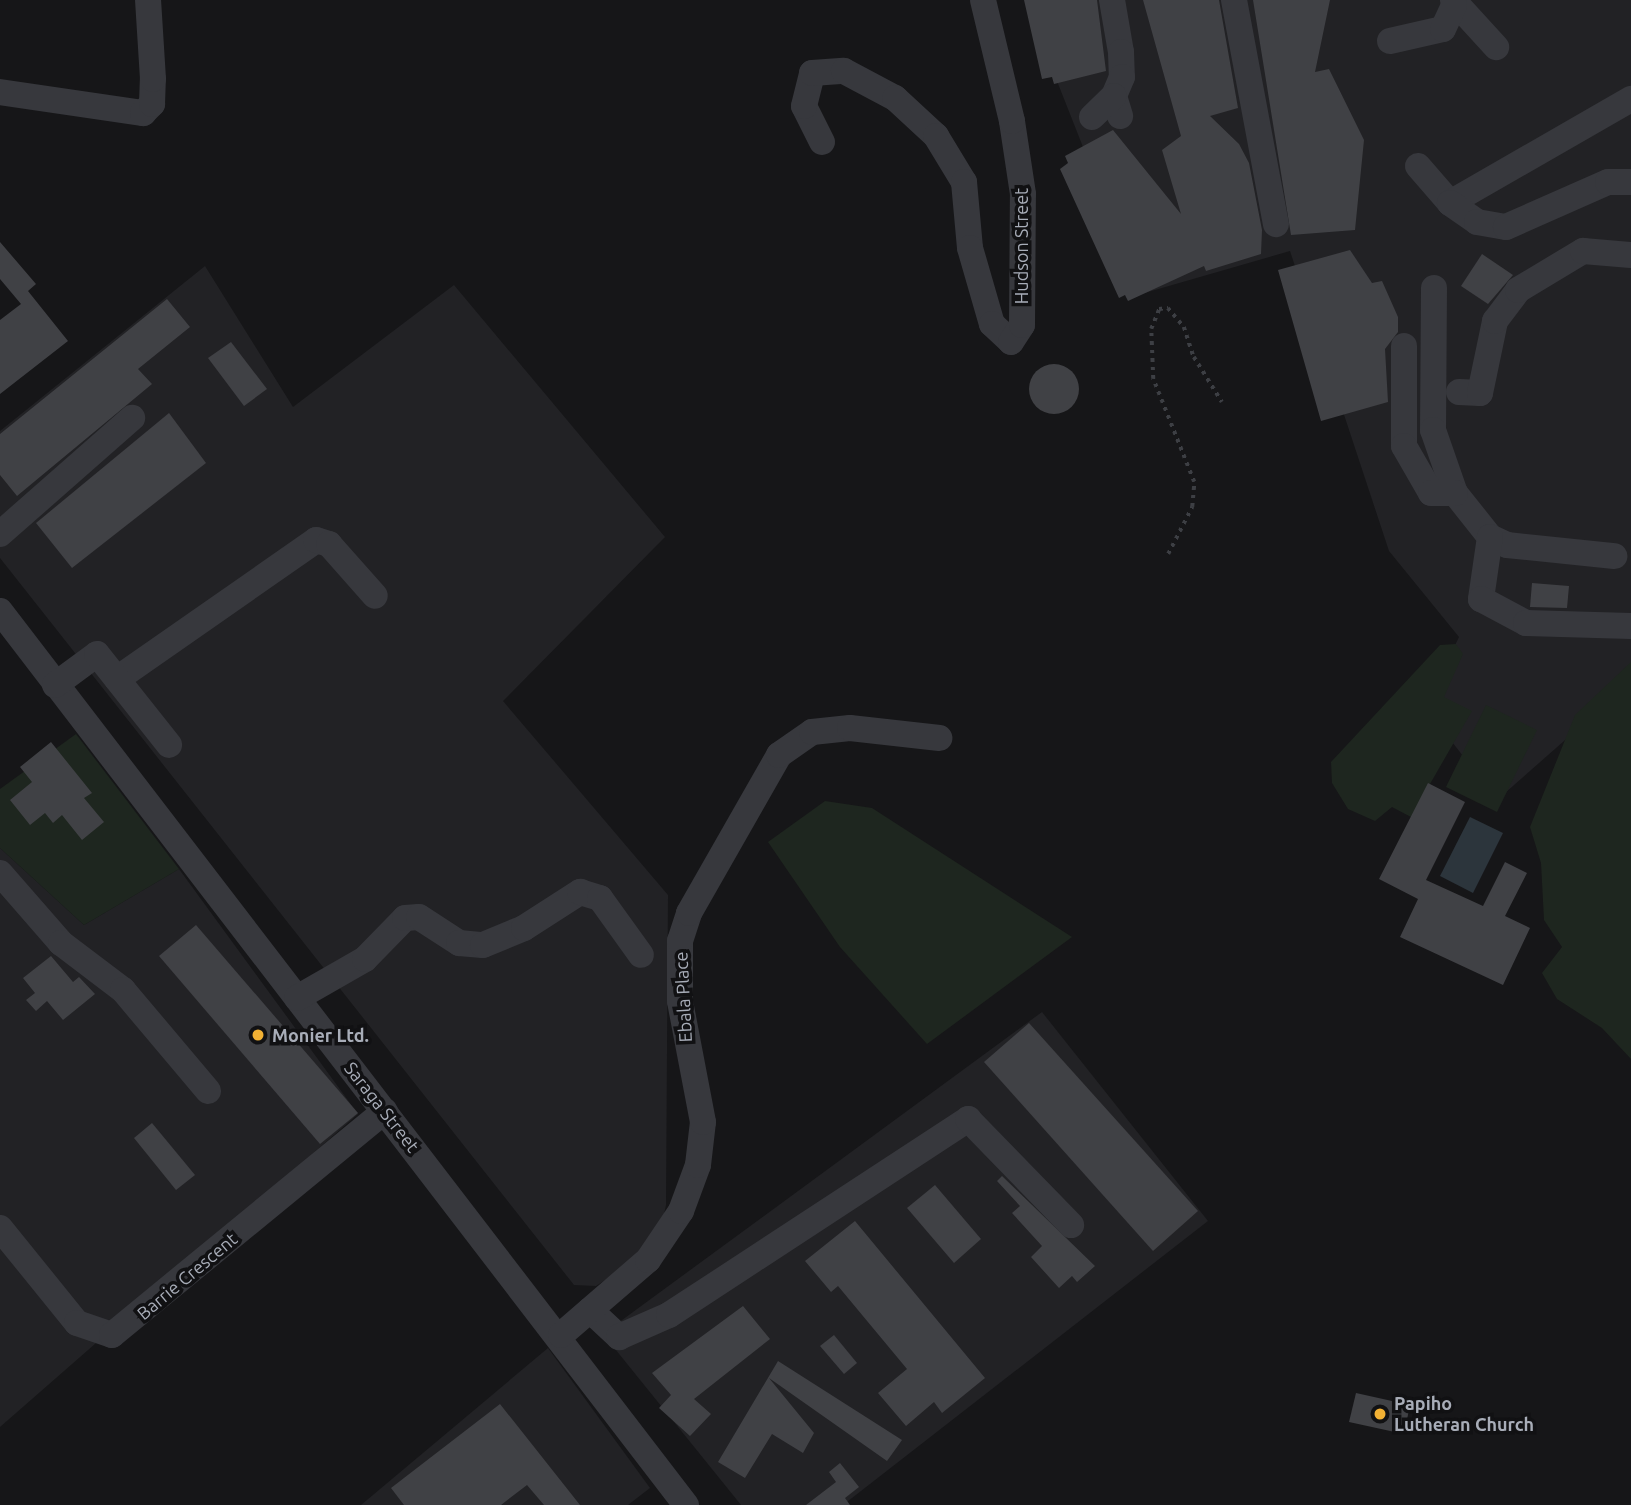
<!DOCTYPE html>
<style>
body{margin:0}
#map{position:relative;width:1631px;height:1505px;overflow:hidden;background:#161618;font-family:Ubuntu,sans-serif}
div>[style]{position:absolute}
.built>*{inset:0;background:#222225}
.green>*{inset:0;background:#1e261f}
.water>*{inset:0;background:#2c353c}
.building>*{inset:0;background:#404145}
.round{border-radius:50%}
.path>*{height:3.5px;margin-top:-1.75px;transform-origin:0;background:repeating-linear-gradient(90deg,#3d3f44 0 3.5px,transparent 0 8.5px)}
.minor>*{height:26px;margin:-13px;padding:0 13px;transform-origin:13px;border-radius:13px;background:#37383d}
.dots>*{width:19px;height:19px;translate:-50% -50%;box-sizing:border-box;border:4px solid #111113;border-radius:50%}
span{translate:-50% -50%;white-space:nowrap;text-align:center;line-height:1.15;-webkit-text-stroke:7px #111113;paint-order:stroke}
.street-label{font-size:18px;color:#a8adb8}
.poi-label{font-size:18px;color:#a8adb8;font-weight:700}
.left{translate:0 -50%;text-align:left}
</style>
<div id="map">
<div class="built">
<div style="clip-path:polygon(1025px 0,1631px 0,1631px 682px,1497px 800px,1425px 707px,1459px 637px,1389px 551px,1290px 251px,1141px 294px)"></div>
<div style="clip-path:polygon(205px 266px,293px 407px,454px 285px,665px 537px,503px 701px,668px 895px,666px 1205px,657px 1246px,596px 1286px,574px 1285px,0 558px,0 431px)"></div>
<div style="clip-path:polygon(0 848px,84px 925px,179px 869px,358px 1114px,0 1427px)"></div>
<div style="clip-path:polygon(1042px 1012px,1208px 1221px,843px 1505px,741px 1505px,603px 1334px)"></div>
<div style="clip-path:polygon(548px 1348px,650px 1488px,628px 1505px,361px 1505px)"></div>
</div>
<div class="green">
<div style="clip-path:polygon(1456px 644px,1463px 654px,1444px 697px,1472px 711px,1411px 817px,1392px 807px,1375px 821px,1348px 809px,1332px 783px,1331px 762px,1440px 645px)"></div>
<div style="clip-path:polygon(1631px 662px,1631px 1059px,1602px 1028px,1557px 999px,1542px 973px,1562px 947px,1544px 920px,1541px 863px,1530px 827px,1575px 715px)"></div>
<div style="clip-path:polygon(1486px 705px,1537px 730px,1497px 812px,1446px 787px)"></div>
<div style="clip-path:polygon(76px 734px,179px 869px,84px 925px,0 848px,0 789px)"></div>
<div style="clip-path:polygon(825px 801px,872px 808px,1072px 937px,927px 1044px,840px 947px,768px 842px)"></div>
</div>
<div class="water">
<div style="clip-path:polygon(1470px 817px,1503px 833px,1473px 893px,1440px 876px)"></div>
</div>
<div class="building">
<div style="clip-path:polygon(1024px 0,1097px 0,1106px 71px,1054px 84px,1052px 77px,1042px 79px)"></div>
<div style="clip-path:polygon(1143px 0,1219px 0,1238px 108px,1210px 116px,1239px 144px,1249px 163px,1262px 230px,1261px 254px,1206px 271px,1204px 266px,1128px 301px,1125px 295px,1119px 298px,1060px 169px,1068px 163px,1065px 156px,1113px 130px,1181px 214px,1162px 150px,1181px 136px)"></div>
<div style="clip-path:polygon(1253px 0,1330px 0,1315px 72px,1329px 69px,1364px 140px,1355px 230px,1291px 235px)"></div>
<div style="clip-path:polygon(0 242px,36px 284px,28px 291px,68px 341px,0 394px,0 320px,21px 304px,0 279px)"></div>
<div style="clip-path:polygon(1350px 250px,1372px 283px,1382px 281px,1398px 317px,1398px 332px,1385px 349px,1388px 402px,1321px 421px,1278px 270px)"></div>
<div style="clip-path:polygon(1482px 254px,1513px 275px,1488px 304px,1461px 286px)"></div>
<div style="clip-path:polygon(167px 299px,190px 327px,138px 369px,152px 384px,17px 496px,0 475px,0 434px)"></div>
<div style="clip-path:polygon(231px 342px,267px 389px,244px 406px,208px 358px)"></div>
<div class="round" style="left:1029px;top:364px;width:50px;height:50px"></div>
<div style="clip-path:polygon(169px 413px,206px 463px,72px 568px,36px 523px)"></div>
<div style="clip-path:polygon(1532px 583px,1569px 586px,1567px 608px,1530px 607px)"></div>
<div style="clip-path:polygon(51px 742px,92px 793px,84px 798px,104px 822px,82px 840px,62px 815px,53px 823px,45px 813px,30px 825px,10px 800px,32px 782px,20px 767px)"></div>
<div style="clip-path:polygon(1428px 783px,1465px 802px,1426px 880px,1483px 906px,1505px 862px,1527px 873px,1505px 916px,1530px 928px,1503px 985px,1400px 937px,1418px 899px,1379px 879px)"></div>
<div style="clip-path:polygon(196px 925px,358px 1113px,320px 1144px,159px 956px)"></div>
<div style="clip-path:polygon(51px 956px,73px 982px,79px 977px,95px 994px,63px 1020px,47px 1001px,36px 1011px,26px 1000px,35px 993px,23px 978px)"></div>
<div style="clip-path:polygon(1029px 1023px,1198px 1211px,1153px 1251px,984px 1062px)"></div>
<div style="clip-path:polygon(152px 1123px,195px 1175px,176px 1190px,134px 1138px)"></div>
<div style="clip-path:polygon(1002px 1176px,1095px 1266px,1077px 1282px,1072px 1276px,1059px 1288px,1031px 1257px,1042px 1246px,1012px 1213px,1020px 1206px,997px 1181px)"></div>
<div style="clip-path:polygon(935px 1185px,981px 1239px,954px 1263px,907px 1208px)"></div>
<div style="clip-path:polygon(855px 1221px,985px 1378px,942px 1413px,934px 1402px,906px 1426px,878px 1393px,907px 1369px,838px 1286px,831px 1292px,805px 1261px)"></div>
<div style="clip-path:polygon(743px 1306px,770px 1339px,694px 1399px,711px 1414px,690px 1436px,659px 1408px,671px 1395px,652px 1373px)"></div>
<div style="clip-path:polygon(834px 1335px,857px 1363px,844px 1374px,820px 1346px)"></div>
<div style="clip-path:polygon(778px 1361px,902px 1440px,887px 1461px,769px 1378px,814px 1433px,803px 1453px,772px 1434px,745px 1478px,718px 1462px)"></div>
<div style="clip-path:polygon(1356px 1393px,1410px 1405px,1404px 1434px,1349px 1422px)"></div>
<div style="clip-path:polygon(500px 1404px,580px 1505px,544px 1505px,527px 1485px,501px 1505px,404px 1505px,391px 1488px)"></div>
<div style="clip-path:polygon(840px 1463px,859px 1487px,845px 1498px,850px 1505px,806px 1505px,836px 1482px,829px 1472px)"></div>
</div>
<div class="path">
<div style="left:1168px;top:554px;width:53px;rotate:-62.9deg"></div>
<div style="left:1192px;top:507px;width:25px;rotate:-85deg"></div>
<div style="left:1194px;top:482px;width:111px;rotate:-111.7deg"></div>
<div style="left:1153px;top:379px;width:50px;rotate:-92.3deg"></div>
<div style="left:1151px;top:329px;width:22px;rotate:-68deg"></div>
<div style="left:1159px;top:309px;width:9px;rotate:-6deg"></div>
<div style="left:1168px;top:308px;width:25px;rotate:50deg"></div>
<div style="left:1184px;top:327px;width:32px;rotate:72deg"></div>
<div style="left:1194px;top:357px;width:53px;rotate:58.1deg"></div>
</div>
<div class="minor">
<div style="left:1112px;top:0;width:53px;rotate:80.2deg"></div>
<div style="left:1121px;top:52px;width:25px;rotate:88deg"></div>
<div style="left:1122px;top:77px;width:21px;rotate:113deg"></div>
<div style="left:1114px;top:96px;width:21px;rotate:73deg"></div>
<div style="left:1234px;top:0;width:228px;rotate:79.4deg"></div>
<div style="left:1453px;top:0;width:64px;rotate:47.5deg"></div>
<div style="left:1390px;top:41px;width:54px;rotate:-12.8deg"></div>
<div style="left:1443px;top:29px;width:26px;rotate:-65deg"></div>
<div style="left:0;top:92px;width:145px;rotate:8.4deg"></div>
<div style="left:143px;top:113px;width:13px;rotate:-45deg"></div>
<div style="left:152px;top:104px;width:25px;rotate:-88deg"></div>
<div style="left:153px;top:79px;width:79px;rotate:-93.6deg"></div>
<div style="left:1092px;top:117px;width:30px;rotate:-44deg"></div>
<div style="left:822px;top:142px;width:40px;rotate:-116.6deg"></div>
<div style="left:804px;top:106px;width:34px;rotate:-76deg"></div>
<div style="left:812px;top:73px;width:32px;rotate:-4deg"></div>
<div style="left:844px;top:71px;width:58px;rotate:27.9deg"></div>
<div style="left:895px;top:98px;width:56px;rotate:42.8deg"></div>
<div style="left:936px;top:136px;width:54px;rotate:58.7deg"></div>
<div style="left:964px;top:182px;width:66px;rotate:84.8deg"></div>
<div style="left:970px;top:248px;width:79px;rotate:73.9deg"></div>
<div style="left:992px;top:324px;width:26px;rotate:43deg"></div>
<div style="left:1011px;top:342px;width:20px;rotate:-57deg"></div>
<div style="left:1022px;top:325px;width:131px;rotate:-89.6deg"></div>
<div style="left:1023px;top:194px;width:74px;rotate:-98.6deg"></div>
<div style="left:1012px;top:121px;width:124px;rotate:-103.5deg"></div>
<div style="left:1418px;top:166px;width:49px;rotate:49.1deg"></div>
<div style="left:1450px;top:203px;width:209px;rotate:-29.9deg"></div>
<div style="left:1450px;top:203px;width:33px;rotate:35deg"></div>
<div style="left:1477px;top:222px;width:29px;rotate:10deg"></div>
<div style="left:1506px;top:227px;width:111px;rotate:-23.8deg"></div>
<div style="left:1608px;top:182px;width:23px"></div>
<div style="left:1434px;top:288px;width:142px;rotate:90.4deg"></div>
<div style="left:1433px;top:430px;width:67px;rotate:70.8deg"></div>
<div style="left:1455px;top:493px;width:56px;rotate:51.5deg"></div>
<div style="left:1490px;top:537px;width:19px;rotate:25deg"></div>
<div style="left:1507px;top:545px;width:108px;rotate:5.9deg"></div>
<div style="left:1404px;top:346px;width:100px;rotate:90deg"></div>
<div style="left:1404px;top:446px;width:54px;rotate:60.1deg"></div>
<div style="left:1431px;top:493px;width:24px"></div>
<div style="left:1459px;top:392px;width:21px;rotate:3deg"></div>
<div style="left:1480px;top:393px;width:74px;rotate:-78.2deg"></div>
<div style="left:1495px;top:321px;width:39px;rotate:-53deg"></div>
<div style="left:1518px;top:290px;width:76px;rotate:-31deg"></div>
<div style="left:1583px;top:251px;width:48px;rotate:4.8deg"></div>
<div style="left:0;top:534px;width:176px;rotate:-41.3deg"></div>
<div style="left:1490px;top:537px;width:63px;rotate:98.3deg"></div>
<div style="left:1481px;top:599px;width:51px;rotate:28.1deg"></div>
<div style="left:1526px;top:623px;width:105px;rotate:1.6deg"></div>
<div style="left:0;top:611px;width:1127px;rotate:52.5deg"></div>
<div style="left:117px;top:679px;width:243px;rotate:-34.9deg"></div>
<div style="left:316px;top:540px;width:14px;rotate:17deg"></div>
<div style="left:329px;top:544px;width:69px;rotate:48.5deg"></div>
<div style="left:55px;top:685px;width:52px;rotate:-36.4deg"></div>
<div style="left:97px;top:654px;width:116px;rotate:51.6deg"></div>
<div style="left:0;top:873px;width:93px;rotate:48.9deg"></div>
<div style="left:61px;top:943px;width:78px;rotate:37.2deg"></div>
<div style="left:123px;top:990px;width:132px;rotate:49.9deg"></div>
<div style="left:297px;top:998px;width:78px;rotate:-29.8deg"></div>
<div style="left:365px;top:959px;width:57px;rotate:-45.7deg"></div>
<div style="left:405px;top:918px;width:14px;rotate:-4deg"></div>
<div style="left:419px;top:917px;width:48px;rotate:33deg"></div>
<div style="left:459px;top:943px;width:24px;rotate:5deg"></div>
<div style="left:483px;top:945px;width:44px;rotate:-22.5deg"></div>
<div style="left:524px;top:928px;width:67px;rotate:-32.7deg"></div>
<div style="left:580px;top:892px;width:21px;rotate:17deg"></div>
<div style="left:600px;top:898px;width:70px;rotate:54.3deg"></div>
<div style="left:0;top:1228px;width:122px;rotate:51deg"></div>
<div style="left:77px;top:1323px;width:37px;rotate:19deg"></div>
<div style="left:112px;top:1335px;width:353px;rotate:-39.4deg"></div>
<div style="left:590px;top:1310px;width:40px;rotate:43deg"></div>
<div style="left:619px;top:1337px;width:55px;rotate:-23.7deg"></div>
<div style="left:669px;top:1315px;width:358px;rotate:-33.2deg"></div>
<div style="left:968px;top:1119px;width:148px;rotate:45.8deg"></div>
<div style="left:561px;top:1335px;width:115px;rotate:-40.8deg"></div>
<div style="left:648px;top:1260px;width:59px;rotate:-56deg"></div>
<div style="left:681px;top:1211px;width:49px;rotate:-69.7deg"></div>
<div style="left:698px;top:1165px;width:43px;rotate:-83.4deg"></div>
<div style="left:703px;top:1122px;width:123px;rotate:-100.8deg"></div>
<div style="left:680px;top:1001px;width:60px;rotate:-90deg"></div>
<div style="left:680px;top:941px;width:29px;rotate:-72deg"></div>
<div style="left:689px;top:913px;width:182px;rotate:-60.3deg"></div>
<div style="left:779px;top:755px;width:40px;rotate:-34.9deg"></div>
<div style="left:812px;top:732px;width:38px;rotate:-6deg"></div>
<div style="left:850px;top:728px;width:90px;rotate:6.4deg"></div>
</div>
<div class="dots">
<div style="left:258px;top:1035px;background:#f2b134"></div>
<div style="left:1380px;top:1414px;background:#f2b134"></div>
</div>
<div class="street-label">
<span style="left:1021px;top:246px;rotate:-90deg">Hudson Street</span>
<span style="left:683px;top:997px;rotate:-93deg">Ebala Place</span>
<span style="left:382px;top:1107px;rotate:52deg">Saraga Street</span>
<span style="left:187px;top:1276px;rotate:-40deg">Barrie Crescent</span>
</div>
<div class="poi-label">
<span class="left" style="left:272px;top:1035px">Monier Ltd.</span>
<span class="left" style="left:1394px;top:1414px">Papiho<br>Lutheran Church</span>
</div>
</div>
